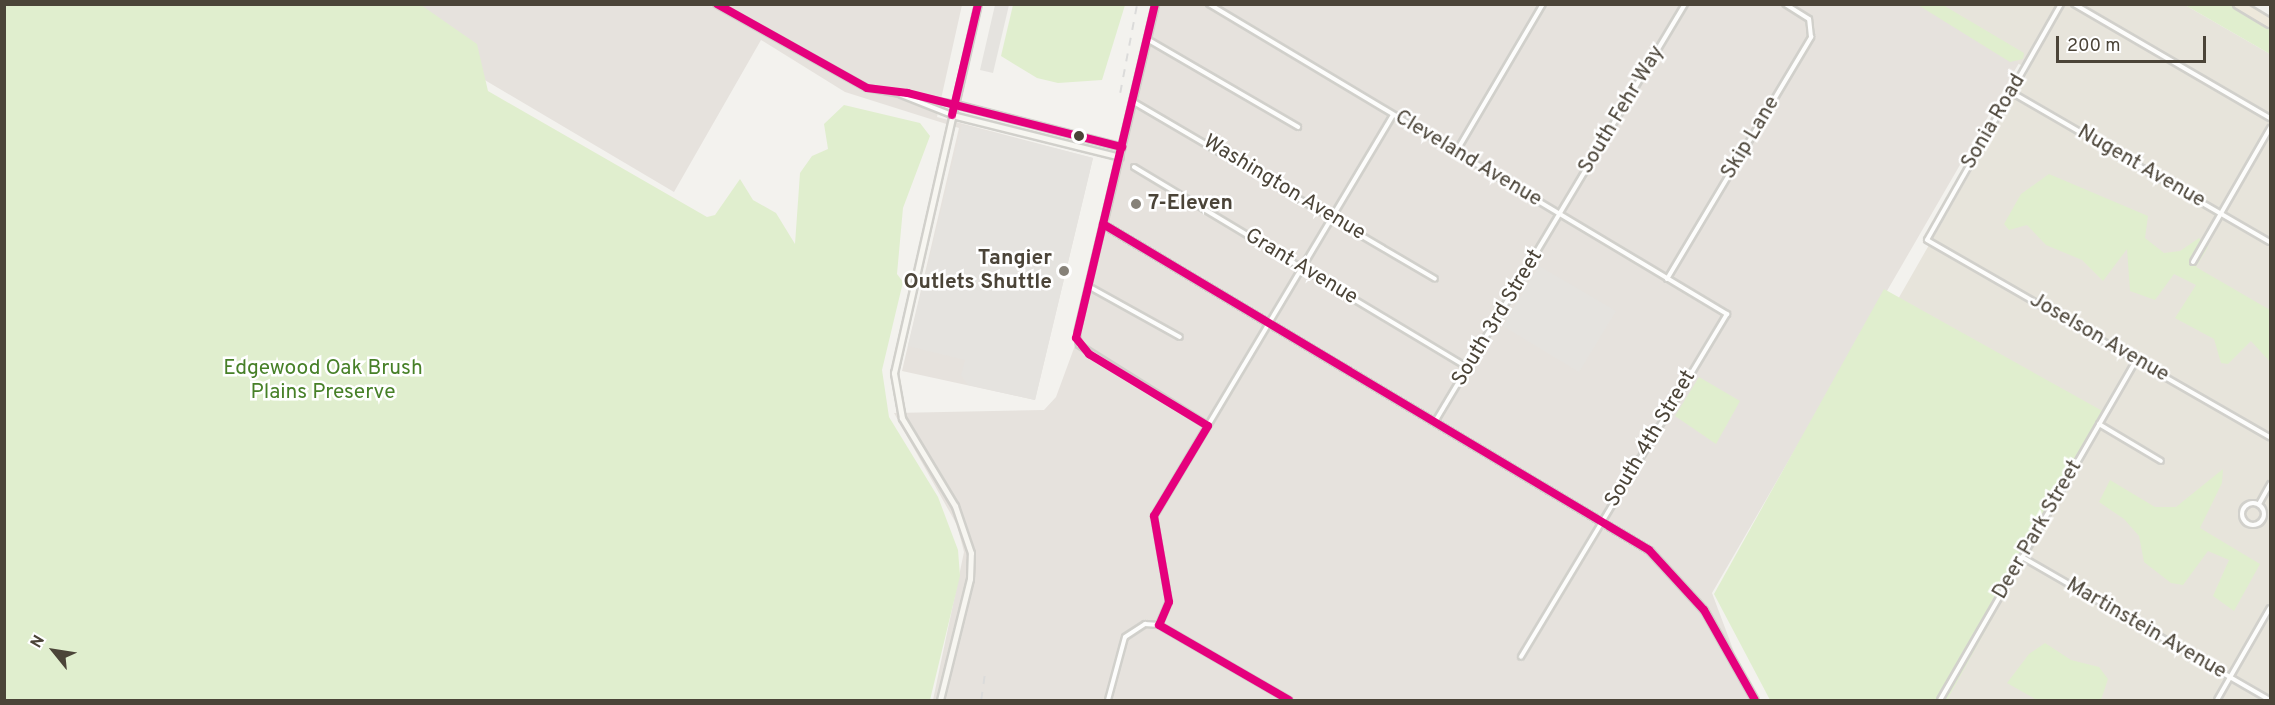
<!DOCTYPE html>
<style>
body{margin:0}
#map{position:relative;width:2275px;height:705px;overflow:hidden;background:#f3f2ee;font-family:Overpass,sans-serif}
div>[style]{position:absolute}
.residential>*{inset:0;background:#e7e4db}
.industrial>*{inset:0;background:#e6e2dd}
.green>*{inset:0;background:#e0eece}
.parking>*{inset:0;background:#e5e3df}
.roads{filter:drop-shadow(2px 0 #d1d0cb) drop-shadow(-2px 0 #d1d0cb) drop-shadow(0 2px #d1d0cb) drop-shadow(0 -2px #d1d0cb)}
.street>*{height:4px;margin:-2px;padding:0 2px;transform-origin:2px;border-radius:2px;background:#fdfdfc}
.street>.ring{margin:-2px;padding:0;box-sizing:content-box;background:none;border:4px solid #fdfdfc;border-radius:50%}
.secondary>*{height:5px;margin:-2.5px;padding:0 2.5px;transform-origin:2.5px;border-radius:2.5px;background:#f7f6f1}
.highway>*{height:8px;margin:-4px;padding:0 4px;transform-origin:4px;border-radius:4px;background:#ede8db}
.rail>*{height:1.5px;margin-top:-0.75px;transform-origin:0;background:repeating-linear-gradient(90deg,#dbdbda 0 8px,transparent 0 16px)}
.bus-1>*{height:8px;margin:-4px;padding:0 4px;transform-origin:4px;border-radius:4px;background:#e5007d}
.dots>*{width:16px;height:16px;translate:-50% -50%;box-sizing:border-box;border:3px solid #fff;border-radius:50%}
span{translate:-50% -50%;white-space:nowrap;text-align:center;line-height:1.15;-webkit-text-stroke:5px #fff;paint-order:stroke}
.street-label{font-size:21px;color:#4b4438}
.poi-label{font-size:21px;color:#4b4438;font-weight:700}
.left{translate:0 -50%;text-align:left}
.right{translate:-100% -50%;text-align:right}
.park-label{font-size:21px;color:#478028}
.frame{position:absolute;inset:0;border:6px solid #4b4438;pointer-events:none}
.north{position:absolute;left:24px;top:621px;width:60px;height:60px;-webkit-text-stroke:4px #fff;paint-order:stroke;rotate:300deg;font-size:16px;font-weight:700;line-height:24px;text-align:center;color:#4b4438}
.north::after{content:'';display:block;margin:auto;width:21px;height:27px;background:#4b4438;clip-path:polygon(50% 0,100% 100%,50% 72%,0 100%)}
.scale{position:absolute;left:2056px;top:36px;width:150px;height:27px;box-sizing:border-box;border:3px solid #4b4438;border-top:0;padding-left:8px;font-size:18px;line-height:21px;white-space:nowrap;color:#4b4438;-webkit-text-stroke:4px #fff;paint-order:stroke}
</style>
<div id="map">
<div class="residential">
<div style="clip-path:polygon(1921px 5px,2185px 5px,2270px 54px,2270px 700px,1932px 700px,1897px 301px,2029px 70px)"></div>
</div>
<div class="industrial">
<div style="clip-path:polygon(358px 5px,962px 5px,937px 117px,1093px 158px,1035px 400px,902px 371px,959px 128px,845px 92px,761px 40px,674px 192px)"></div>
<div style="clip-path:polygon(1155px 5px,1921px 5px,2019px 63px,1712px 593px,1752px 700px,933px 700px,964px 552px,957px 525px,894px 413px,1044px 410px,1056px 397px,1077px 340px)"></div>
</div>
<div class="green">
<div style="clip-path:polygon(4px 5px,421px 5px,477px 44px,488px 91px,707px 217px,715px 215px,740px 179px,753px 200px,776px 213px,795px 244px,800px 173px,812px 156px,828px 149px,824px 124px,844px 105px,920px 123px,930px 136px,903px 208px,897px 274px,903px 282px,882px 370px,889px 417px,938px 497px,958px 550px,960px 576px,930px 700px,5px 700px)"></div>
<div style="clip-path:polygon(1013px 5px,1125px 5px,1102px 80px,1058px 83px,1037px 78px,1001px 56px)"></div>
<div style="clip-path:polygon(1918px 5px,1943px 5px,2024px 53px,2023px 59px,2010px 62px)"></div>
<div style="clip-path:polygon(2185px 5px,2230px 5px,2270px 28px,2270px 54px)"></div>
<div style="clip-path:polygon(2049px 174px,2148px 216px,2145px 238px,2164px 253px,2180px 251px,2199px 238px,2208px 247px,2196px 267px,2270px 310px,2270px 362px,2251px 341px,2228px 364px,2221px 363px,2214px 339px,2175px 318px,2196px 285px,2174px 274px,2155px 300px,2130px 291px,2127px 249px,2103px 281px,2082px 260px,2046px 245px,2027px 225px,2009px 230px,2004px 224px,2021px 194px)"></div>
<div style="clip-path:polygon(1884px 289px,2106px 413px,1947px 700px,1770px 700px,1714px 594px)"></div>
<div style="clip-path:polygon(1699px 377px,1740px 401px,1716px 444px,1675px 416px)"></div>
<div style="clip-path:polygon(2223px 469px,2222px 483px,2200px 528px,2260px 564px,2234px 611px,2213px 596px,2229px 560px,2208px 551px,2183px 585px,2171px 583px,2144px 562px,2139px 536px,2124px 519px,2099px 502px,2110px 480px,2155px 507px,2176px 507px)"></div>
<div style="clip-path:polygon(2045px 643px,2071px 660px,2099px 667px,2108px 679px,2101px 700px,2037px 700px,2007px 683px,2029px 654px)"></div>
</div>
<div class="parking">
<div style="clip-path:polygon(995px 5px,1009px 5px,993px 73px,980px 70px)"></div>
<div style="clip-path:polygon(962px 125px,1093px 158px,1035px 400px,968px 385px,961px 375px,965px 360px,908px 346px)"></div>
<div style="clip-path:polygon(1539px 266px,1616px 311px,1579px 372px,1503px 326px)"></div>
</div>
<div class="roads">
<div class="street">
<div style="left:716px;top:4px;width:173px;rotate:29.1deg"></div>
<div style="left:867px;top:88px;width:89px;rotate:10.3deg"></div>
<div style="left:1209px;top:4px;width:604px;rotate:30.9deg"></div>
<div style="left:1727px;top:314px;width:400px;rotate:121deg"></div>
<div style="left:2061px;top:4px;width:271px;rotate:119.6deg"></div>
<div style="left:1927px;top:240px;width:396px;rotate:29.9deg"></div>
<div style="left:2074px;top:4px;width:227px;rotate:30.2deg"></div>
<div style="left:1147px;top:39px;width:175px;rotate:30.2deg"></div>
<div style="left:2011px;top:92px;width:299px;rotate:30.1deg"></div>
<div style="left:901px;top:95px;width:55px;rotate:21.4deg"></div>
<div style="left:1132px;top:101px;width:351px;rotate:30.4deg"></div>
<div style="left:1456px;top:152px;width:172px;rotate:-59.6deg"></div>
<div style="left:1134px;top:167px;width:390px;rotate:31deg"></div>
<div style="left:1103px;top:224px;width:112px;rotate:103.4deg"></div>
<div style="left:1077px;top:333px;width:12px;rotate:81deg"></div>
<div style="left:1079px;top:345px;width:152px;rotate:32.1deg"></div>
<div style="left:2193px;top:262px;width:155px;rotate:-60.1deg"></div>
<div style="left:1667px;top:279px;width:282px;rotate:-59.2deg"></div>
<div style="left:1811px;top:37px;width:18px;rotate:-96deg"></div>
<div style="left:1809px;top:19px;width:28px;rotate:-148deg"></div>
<div style="left:1088px;top:286px;width:105px;rotate:29deg"></div>
<div style="left:1436px;top:420px;width:485px;rotate:-59.1deg"></div>
<div style="left:2099px;top:424px;width:72px;rotate:30.8deg"></div>
<div class="ring" style="left:2242px;top:503px;width:18px;height:18px"></div>
<div style="left:2259px;top:504px;width:23px;rotate:-61deg"></div>
<div style="left:2022px;top:557px;width:286px;rotate:30deg"></div>
<div style="left:1159px;top:625px;width:25px;rotate:-67deg"></div>
<div style="left:1169px;top:602px;width:87px;rotate:-99.9deg"></div>
<div style="left:1154px;top:516px;width:467px;rotate:-59.2deg"></div>
<div style="left:1108px;top:700px;width:65px;rotate:-74.9deg"></div>
<div style="left:1125px;top:637px;width:24px;rotate:-33deg"></div>
<div style="left:1145px;top:624px;width:14px;rotate:4deg"></div>
<div style="left:1159px;top:625px;width:150px;rotate:30deg"></div>
<div style="left:1940px;top:700px;width:392px;rotate:-60deg"></div>
<div style="left:2217px;top:700px;width:106px;rotate:-60.1deg"></div>
</div>
<div class="secondary">
<div style="left:1155px;top:4px;width:226px;rotate:103.3deg"></div>
<div style="left:1103px;top:224px;width:636px;rotate:30.84deg"></div>
<div style="left:1649px;top:550px;width:81px;rotate:47.5deg"></div>
<div style="left:1704px;top:610px;width:103px;rotate:60.5deg"></div>
<div style="left:955px;top:104px;width:172px;rotate:14.4deg"></div>
<div style="left:952px;top:115px;width:173px;rotate:14deg"></div>
<div style="left:940px;top:700px;width:125px;rotate:-76.1deg"></div>
<div style="left:970px;top:579px;width:26px;rotate:-88deg"></div>
<div style="left:971px;top:553px;width:50px;rotate:-108.8deg"></div>
<div style="left:955px;top:506px;width:103px;rotate:-121.1deg"></div>
<div style="left:902px;top:418px;width:46px;rotate:-100.1deg"></div>
<div style="left:894px;top:373px;width:378px;rotate:-77.2deg"></div>
</div>
<div class="highway">
<div style="left:2238px;top:4px;width:37px;rotate:31deg"></div>
</div>
</div>
<div class="rail">
<div style="left:1120px;top:93px;width:91px;rotate:-79.2deg"></div>
<div style="left:981px;top:700px;width:29px;rotate:-82deg"></div>
</div>
<div class="bus-1">
<div style="left:717px;top:4px;width:172px;rotate:29.2deg"></div>
<div style="left:867px;top:88px;width:41px;rotate:7deg"></div>
<div style="left:908px;top:93px;width:221px;rotate:14.2deg"></div>
<div style="left:1155px;top:4px;width:343px;rotate:103.3deg"></div>
<div style="left:1076px;top:338px;width:21px;rotate:51deg"></div>
<div style="left:1089px;top:354px;width:139px;rotate:31.2deg"></div>
<div style="left:1208px;top:426px;width:105px;rotate:121deg"></div>
<div style="left:1154px;top:516px;width:87px;rotate:80.1deg"></div>
<div style="left:1169px;top:602px;width:25px;rotate:113deg"></div>
<div style="left:1159px;top:625px;width:150px;rotate:30deg"></div>
<div style="left:952px;top:115px;width:114px;rotate:-76.8deg"></div>
<div style="left:1103px;top:224px;width:636px;rotate:30.84deg"></div>
<div style="left:1649px;top:550px;width:81px;rotate:47.5deg"></div>
<div style="left:1704px;top:610px;width:103px;rotate:60.5deg"></div>
</div>
<div class="dots">
<div style="left:1079px;top:136px;background:#4b4438"></div>
<div style="left:1136px;top:204px;background:#868178"></div>
<div style="left:1064px;top:271px;background:#868178"></div>
</div>
<div class="street-label">
<span style="left:1622px;top:110px;rotate:-59deg">South Fehr Way</span>
<span style="left:1994px;top:122px;rotate:-60deg">Sonia Road</span>
<span style="left:1751px;top:138px;rotate:-59deg">Skip Lane</span>
<span style="left:1468px;top:159px;rotate:31deg">Cleveland Avenue</span>
<span style="left:2141px;top:167px;rotate:30deg">Nugent Avenue</span>
<span style="left:1284px;top:188px;rotate:31deg">Washington Avenue</span>
<span style="left:1301px;top:267px;rotate:31deg">Grant Avenue</span>
<span style="left:1498px;top:318px;rotate:-59deg">South 3rd Street</span>
<span style="left:2099px;top:338px;rotate:30deg">Joselson Avenue</span>
<span style="left:1651px;top:439px;rotate:-59deg">South 4th Street</span>
<span style="left:2038px;top:530px;rotate:-60deg">Deer Park Street</span>
<span style="left:2146px;top:629px;rotate:30deg">Martinstein Avenue</span>
</div>
<div class="poi-label">
<span class="left" style="left:1148px;top:204px">7-Eleven</span>
<span class="right" style="left:1052px;top:271px">Tangier<br>Outlets Shuttle</span>
</div>
<div class="park-label">
<span style="left:323px;top:381px">Edgewood Oak Brush<br>Plains Preserve</span>
</div>
<div class="frame"></div>
<div class="north">N</div>
<div class="scale">200 m</div>
</div>
